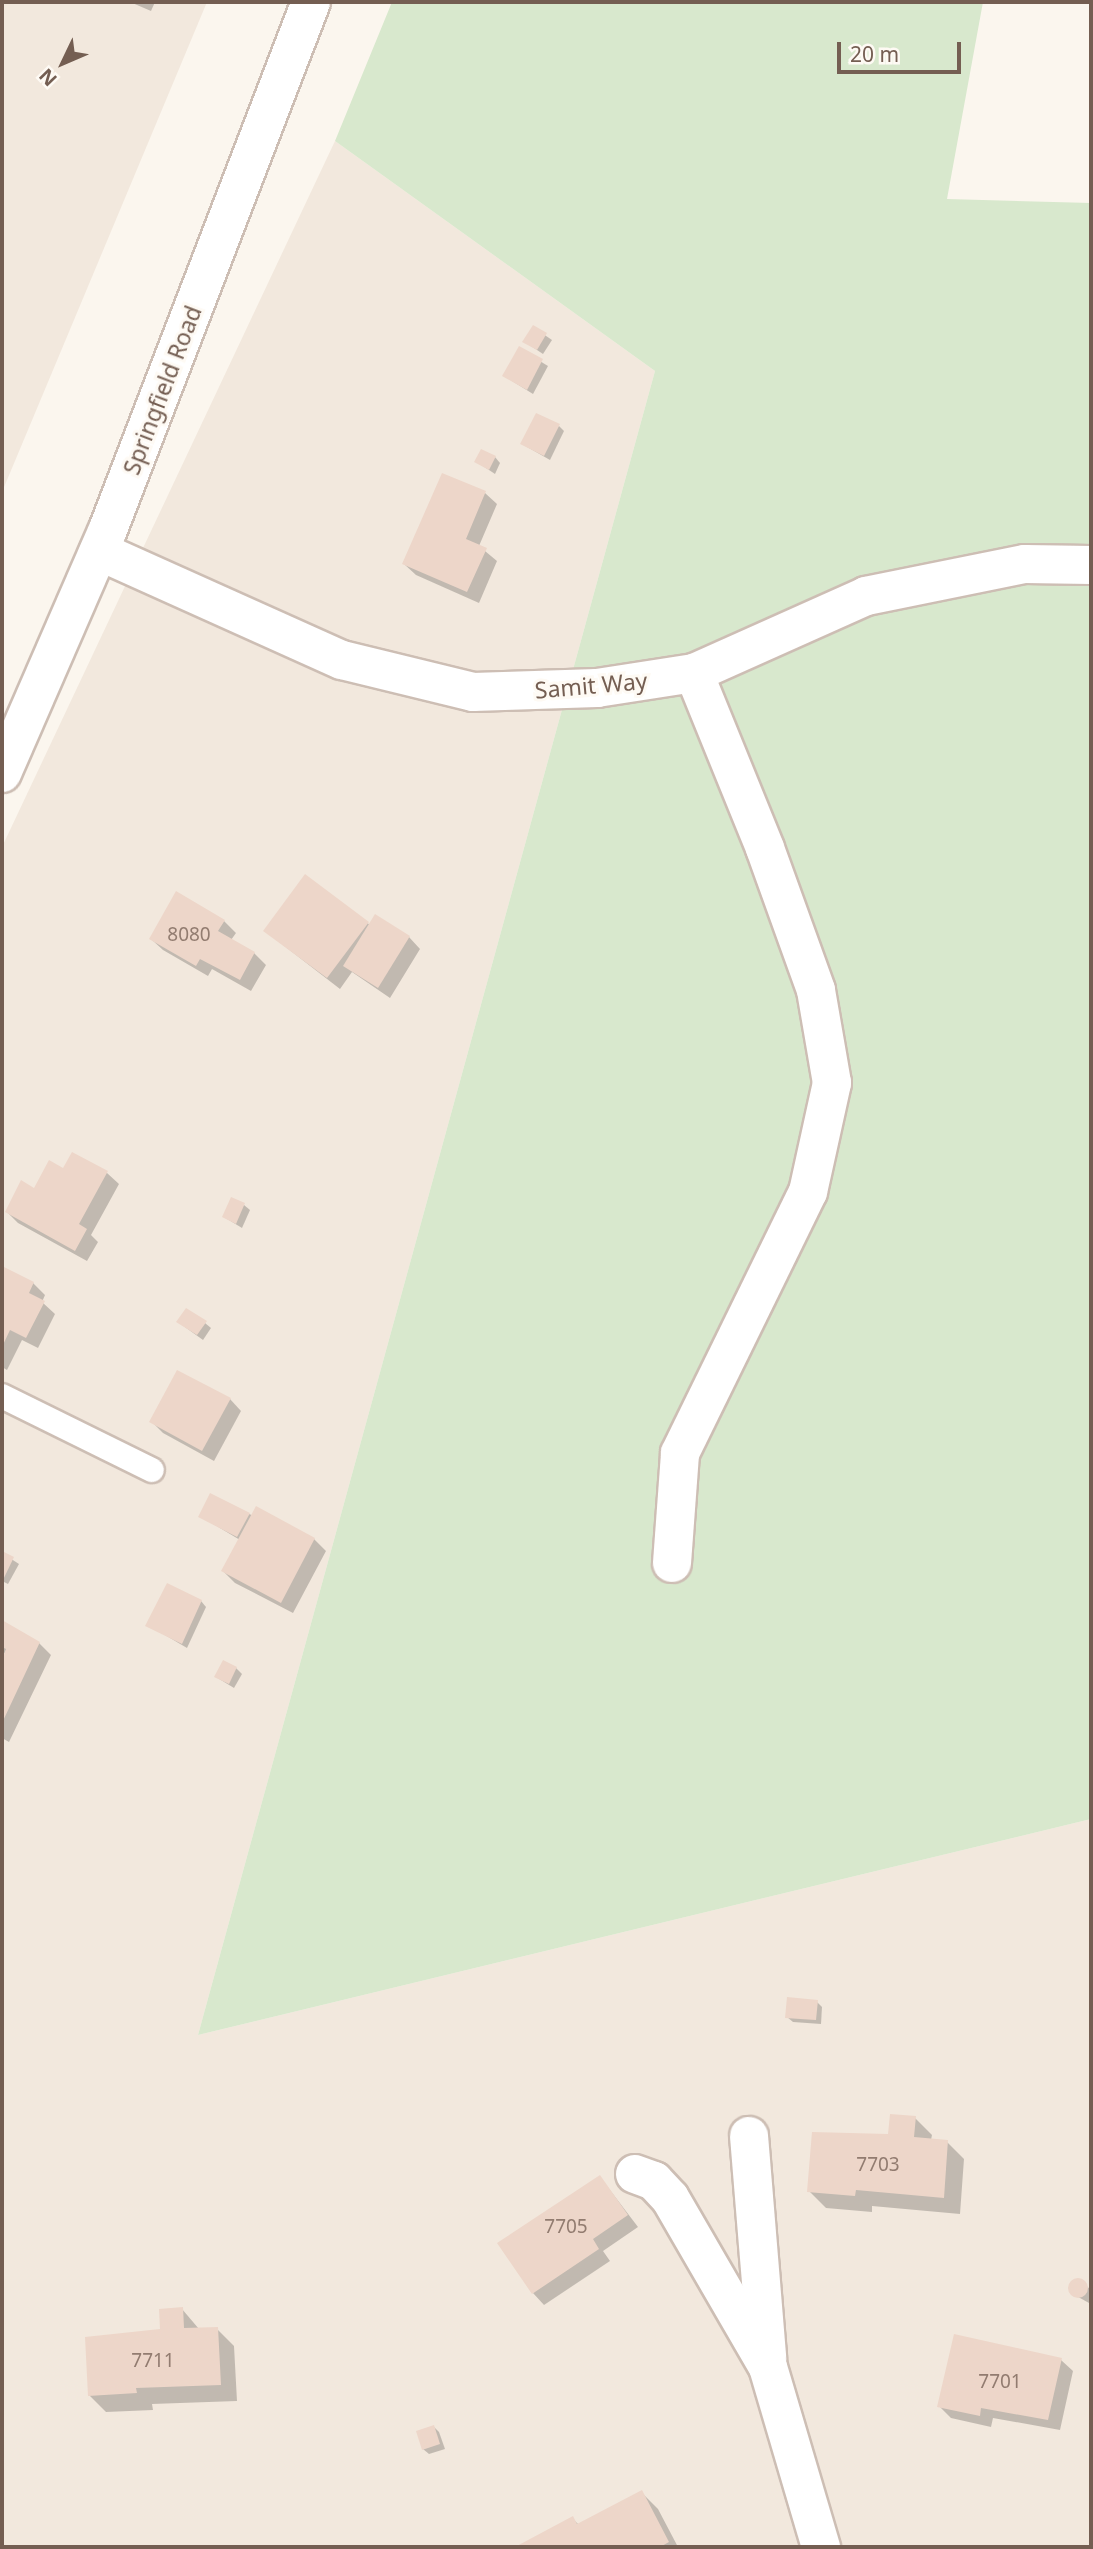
<!DOCTYPE html>
<style>
body{margin:0}
#map{position:relative;width:1093px;height:2549px;overflow:hidden;background:#fbf6ee;font-family:"Noto Sans",sans-serif}
div>[style]{position:absolute}
.residential>*{inset:0;background:#f2e8dd}
.green>*{inset:0;background:#d8e8cd}
.shadow>*{inset:0;background:#0003}
.building>*{inset:0;background:#edd6c9}
.round{border-radius:50%}
.roads{filter:drop-shadow(2px 0 #cdbeb4) drop-shadow(-2px 0 #cdbeb4) drop-shadow(0 2px #cdbeb4) drop-shadow(0 -2px #cdbeb4)}
.lane>*{height:24px;margin:-12px;padding:0 12px;transform-origin:12px;border-radius:12px;background:#fff}
.street>*{height:38px;margin:-19px;padding:0 19px;transform-origin:19px;border-radius:19px;background:#fff}
.secondary>*{height:38px;margin:-19px;padding:0 19px;transform-origin:19px;border-radius:19px;background:#fff}
span{translate:-50% -50%;white-space:nowrap;text-align:center;line-height:1.15;-webkit-text-stroke:6px #fefaf4;paint-order:stroke}
.number-label{font-size:19px;color:#927c70}
.number-label span{-webkit-text-stroke-width:0}
.street-label{font-size:23px;color:#745e52}
.frame{position:absolute;inset:0;border:4px solid #745e52;pointer-events:none}
.north{position:absolute;left:28px;top:28px;width:70px;height:70px;-webkit-text-stroke:5px #fefaf4;paint-order:stroke;rotate:226deg;font-size:19px;font-weight:700;line-height:28px;text-align:center;color:#745e52}
.north::after{content:'';display:block;margin:auto;width:24px;height:32px;background:#745e52;clip-path:polygon(50% 0,100% 100%,50% 72%,0 100%)}
.scale{position:absolute;left:837px;top:42px;width:124px;height:32px;box-sizing:border-box;border:4px solid #745e52;border-top:0;padding-left:9px;font-size:21px;line-height:24px;white-space:nowrap;color:#745e52;-webkit-text-stroke:5px #fefaf4;paint-order:stroke}
</style>
<div id="map">
<div class="residential">
<div style="clip-path:polygon(2px 2px,207px 2px,2px 492px)"></div>
<div style="clip-path:polygon(335px 141px,655px 371px,198px 2035px,1091px 1819px,1091px 2547px,2px 2547px,2px 847px)"></div>
</div>
<div class="green">
<div style="clip-path:polygon(392px 2px,983px 2px,947px 199px,1091px 203px,1091px 1819px,198px 2035px,655px 371px,335px 141px)"></div>
</div>
<div class="shadow">
<div style="clip-path:polygon(130px 2px,155px 2px,151px 11px)"></div>
<div style="clip-path:polygon(533px 327px,552px 340px,543px 354px,525px 342px)"></div>
<div style="clip-path:polygon(520px 349px,548px 366px,533px 394px,504px 376px)"></div>
<div style="clip-path:polygon(559px 426px,564px 431px,550px 460px,522px 444px)"></div>
<div style="clip-path:polygon(495px 457px,500px 463px,495px 474px,477px 462px)"></div>
<div style="clip-path:polygon(443px 475px,485px 493px,497px 504px,479px 546px,497px 561px,479px 603px,416px 575px,404px 564px)"></div>
<div style="clip-path:polygon(306px 876px,370px 925px,409px 937px,420px 949px,390px 998px,352px 972px,340px 989px,265px 931px)"></div>
<div style="clip-path:polygon(224px 921px,236px 933px,231px 940px,254px 953px,266px 965px,251px 991px,212px 969px,208px 976px,163px 950px,151px 939px)"></div>
<div style="clip-path:polygon(72px 1154px,107px 1173px,119px 1184px,91px 1235px,98px 1242px,87px 1261px,18px 1223px,7px 1212px,64px 1170px)"></div>
<div style="clip-path:polygon(244px 1205px,250px 1210px,242px 1228px,224px 1217px)"></div>
<div style="clip-path:polygon(2px 1268px,33px 1283px,45px 1295px,42px 1302px,55px 1314px,38px 1348px,22px 1340px,7px 1370px,2px 1367px)"></div>
<div style="clip-path:polygon(178px 1322px,205px 1323px,211px 1328px,203px 1340px)"></div>
<div style="clip-path:polygon(230px 1399px,241px 1411px,214px 1461px,163px 1433px,151px 1421px)"></div>
<div style="clip-path:polygon(249px 1514px,314px 1539px,326px 1551px,293px 1613px,235px 1583px,223px 1571px,240px 1540px,200px 1516px)"></div>
<div style="clip-path:polygon(2px 1553px,19px 1564px,8px 1584px,2px 1581px)"></div>
<div style="clip-path:polygon(201px 1601px,206px 1607px,187px 1648px,148px 1625px)"></div>
<div style="clip-path:polygon(2px 1622px,39px 1643px,51px 1655px,9px 1742px,2px 1738px,2px 1663px,6px 1654px,2px 1652px)"></div>
<div style="clip-path:polygon(236px 1668px,242px 1674px,234px 1688px,216px 1677px)"></div>
<div style="clip-path:polygon(817px 2002px,822px 2007px,821px 2024px,793px 2022px,787px 2017px)"></div>
<div style="clip-path:polygon(915px 2118px,932px 2135px,931px 2140px,947px 2142px,964px 2159px,960px 2214px,872px 2206px,872px 2212px,826px 2208px,809px 2191px)"></div>
<div style="clip-path:polygon(600px 2177px,638px 2227px,603px 2251px,610px 2261px,544px 2305px,533px 2293px)"></div>
<div style="clip-path:polygon(1073px 2280px,1080px 2280px,1091px 2290px,1089px 2303px,1071px 2293px,1070px 2285px)"></div>
<div style="clip-path:polygon(182px 2309px,199px 2329px,217px 2329px,234px 2346px,237px 2401px,152px 2404px,153px 2410px,106px 2412px,89px 2395px)"></div>
<div style="clip-path:polygon(1061px 2360px,1073px 2371px,1060px 2430px,993px 2418px,991px 2427px,951px 2418px,939px 2406px)"></div>
<div style="clip-path:polygon(434px 2427px,439px 2432px,445px 2449px,429px 2454px,423px 2449px)"></div>
<div style="clip-path:polygon(641px 2492px,658px 2509px,678px 2547px,518px 2547px,573px 2519px,579px 2525px)"></div>
</div>
<div class="building">
<div style="clip-path:polygon(533px 325px,547px 333px,537px 350px,522px 342px)"></div>
<div style="clip-path:polygon(519px 346px,543px 359px,527px 390px,502px 376px)"></div>
<div style="clip-path:polygon(536px 413px,560px 424px,544px 456px,520px 444px)"></div>
<div style="clip-path:polygon(481px 449px,496px 456px,489px 470px,474px 462px)"></div>
<div style="clip-path:polygon(442px 473px,486px 491px,466px 539px,487px 548px,467px 592px,402px 564px)"></div>
<div style="clip-path:polygon(305px 874px,369px 922px,327px 978px,263px 931px)"></div>
<div style="clip-path:polygon(176px 891px,225px 920px,218px 931px,255px 952px,240px 980px,200px 959px,196px 966px,149px 939px)"></div>
<div style="clip-path:polygon(375px 914px,410px 936px,378px 988px,343px 966px)"></div>
<div style="clip-path:polygon(72px 1152px,108px 1171px,79px 1224px,87px 1229px,75px 1251px,5px 1212px,21px 1180px,34px 1188px,49px 1160px,63px 1168px)"></div>
<div style="clip-path:polygon(231px 1197px,245px 1203px,236px 1224px,222px 1217px)"></div>
<div style="clip-path:polygon(2px 1266px,34px 1282px,29px 1293px,45px 1301px,26px 1338px,10px 1330px,2px 1347px)"></div>
<div style="clip-path:polygon(186px 1308px,207px 1321px,197px 1335px,176px 1322px)"></div>
<div style="clip-path:polygon(177px 1370px,231px 1398px,202px 1451px,149px 1422px)"></div>
<div style="clip-path:polygon(210px 1493px,250px 1513px,237px 1537px,198px 1517px)"></div>
<div style="clip-path:polygon(256px 1506px,315px 1538px,281px 1603px,221px 1571px)"></div>
<div style="clip-path:polygon(2px 1551px,14px 1557px,2px 1582px)"></div>
<div style="clip-path:polygon(167px 1583px,202px 1600px,182px 1644px,145px 1626px)"></div>
<div style="clip-path:polygon(2px 1620px,40px 1642px,2px 1723px,2px 1659px,6px 1649px,2px 1647px)"></div>
<div style="clip-path:polygon(223px 1660px,237px 1667px,229px 1684px,214px 1677px)"></div>
<div style="clip-path:polygon(787px 1997px,818px 2000px,816px 2020px,785px 2018px)"></div>
<div style="clip-path:polygon(890px 2114px,916px 2116px,914px 2137px,948px 2140px,944px 2198px,856px 2190px,855px 2196px,807px 2192px,812px 2132px,888px 2134px)"></div>
<div style="clip-path:polygon(600px 2175px,628px 2215px,593px 2239px,599px 2249px,532px 2294px,497px 2243px)"></div>
<div class="round" style="left:1068px;top:2278px;width:20px;height:20px"></div>
<div style="clip-path:polygon(183px 2307px,184px 2328px,218px 2327px,221px 2385px,136px 2388px,137px 2393px,88px 2396px,85px 2337px,160px 2329px,159px 2309px)"></div>
<div style="clip-path:polygon(954px 2334px,1062px 2358px,1048px 2420px,981px 2408px,980px 2416px,937px 2407px)"></div>
<div style="clip-path:polygon(434px 2425px,440px 2444px,422px 2450px,416px 2431px)"></div>
<div style="clip-path:polygon(642px 2490px,669px 2542px,660px 2547px,515px 2547px,573px 2516px,577px 2524px)"></div>
</div>
<div class="roads">
<div class="lane">
<div style="left:2px;top:1396px;width:167px;rotate:26.3deg"></div>
</div>
<div class="street">
<div style="left:99px;top:551px;width:266px;rotate:24.2deg"></div>
<div style="left:342px;top:660px;width:135px;rotate:13.7deg"></div>
<div style="left:473px;top:692px;width:124px;rotate:-1.8deg"></div>
<div style="left:597px;top:688px;width:98px;rotate:-8.8deg"></div>
<div style="left:694px;top:673px;width:188px;rotate:-24.1deg"></div>
<div style="left:866px;top:596px;width:162px;rotate:-11.4deg"></div>
<div style="left:1025px;top:564px;width:66px;rotate:0.9deg"></div>
<div style="left:672px;top:1563px;width:110px;rotate:-85.8deg"></div>
<div style="left:680px;top:1453px;width:291px;rotate:-63.9deg"></div>
<div style="left:808px;top:1192px;width:112px;rotate:-77.6deg"></div>
<div style="left:832px;top:1083px;width:94px;rotate:-99.8deg"></div>
<div style="left:816px;top:990px;width:151px;rotate:-109.8deg"></div>
<div style="left:765px;top:848px;width:189px;rotate:-112.1deg"></div>
<div style="left:749px;top:2136px;width:222px;rotate:85.3deg"></div>
<div style="left:635px;top:2174px;width:20px;rotate:20deg"></div>
<div style="left:654px;top:2181px;width:23px;rotate:47deg"></div>
<div style="left:670px;top:2198px;width:195px;rotate:59.9deg"></div>
<div style="left:768px;top:2367px;width:188px;rotate:73.6deg"></div>
</div>
<div class="secondary">
<div style="left:2px;top:773px;width:263px;rotate:-66.5deg"></div>
<div style="left:107px;top:532px;width:568px;rotate:-68.95deg"></div>
</div>
</div>
<div class="number-label">
<span style="left:189px;top:935px">8080</span>
<span style="left:878px;top:2165px">7703</span>
<span style="left:566px;top:2227px">7705</span>
<span style="left:153px;top:2361px">7711</span>
<span style="left:1000px;top:2382px">7701</span>
</div>
<div class="street-label">
<span style="left:162px;top:390px;rotate:-69deg">Springfield Road</span>
<span style="left:591px;top:685px;rotate:-5deg">Samit Way</span>
</div>
<div class="frame"></div>
<div class="north">N</div>
<div class="scale">20 m</div>
</div>
